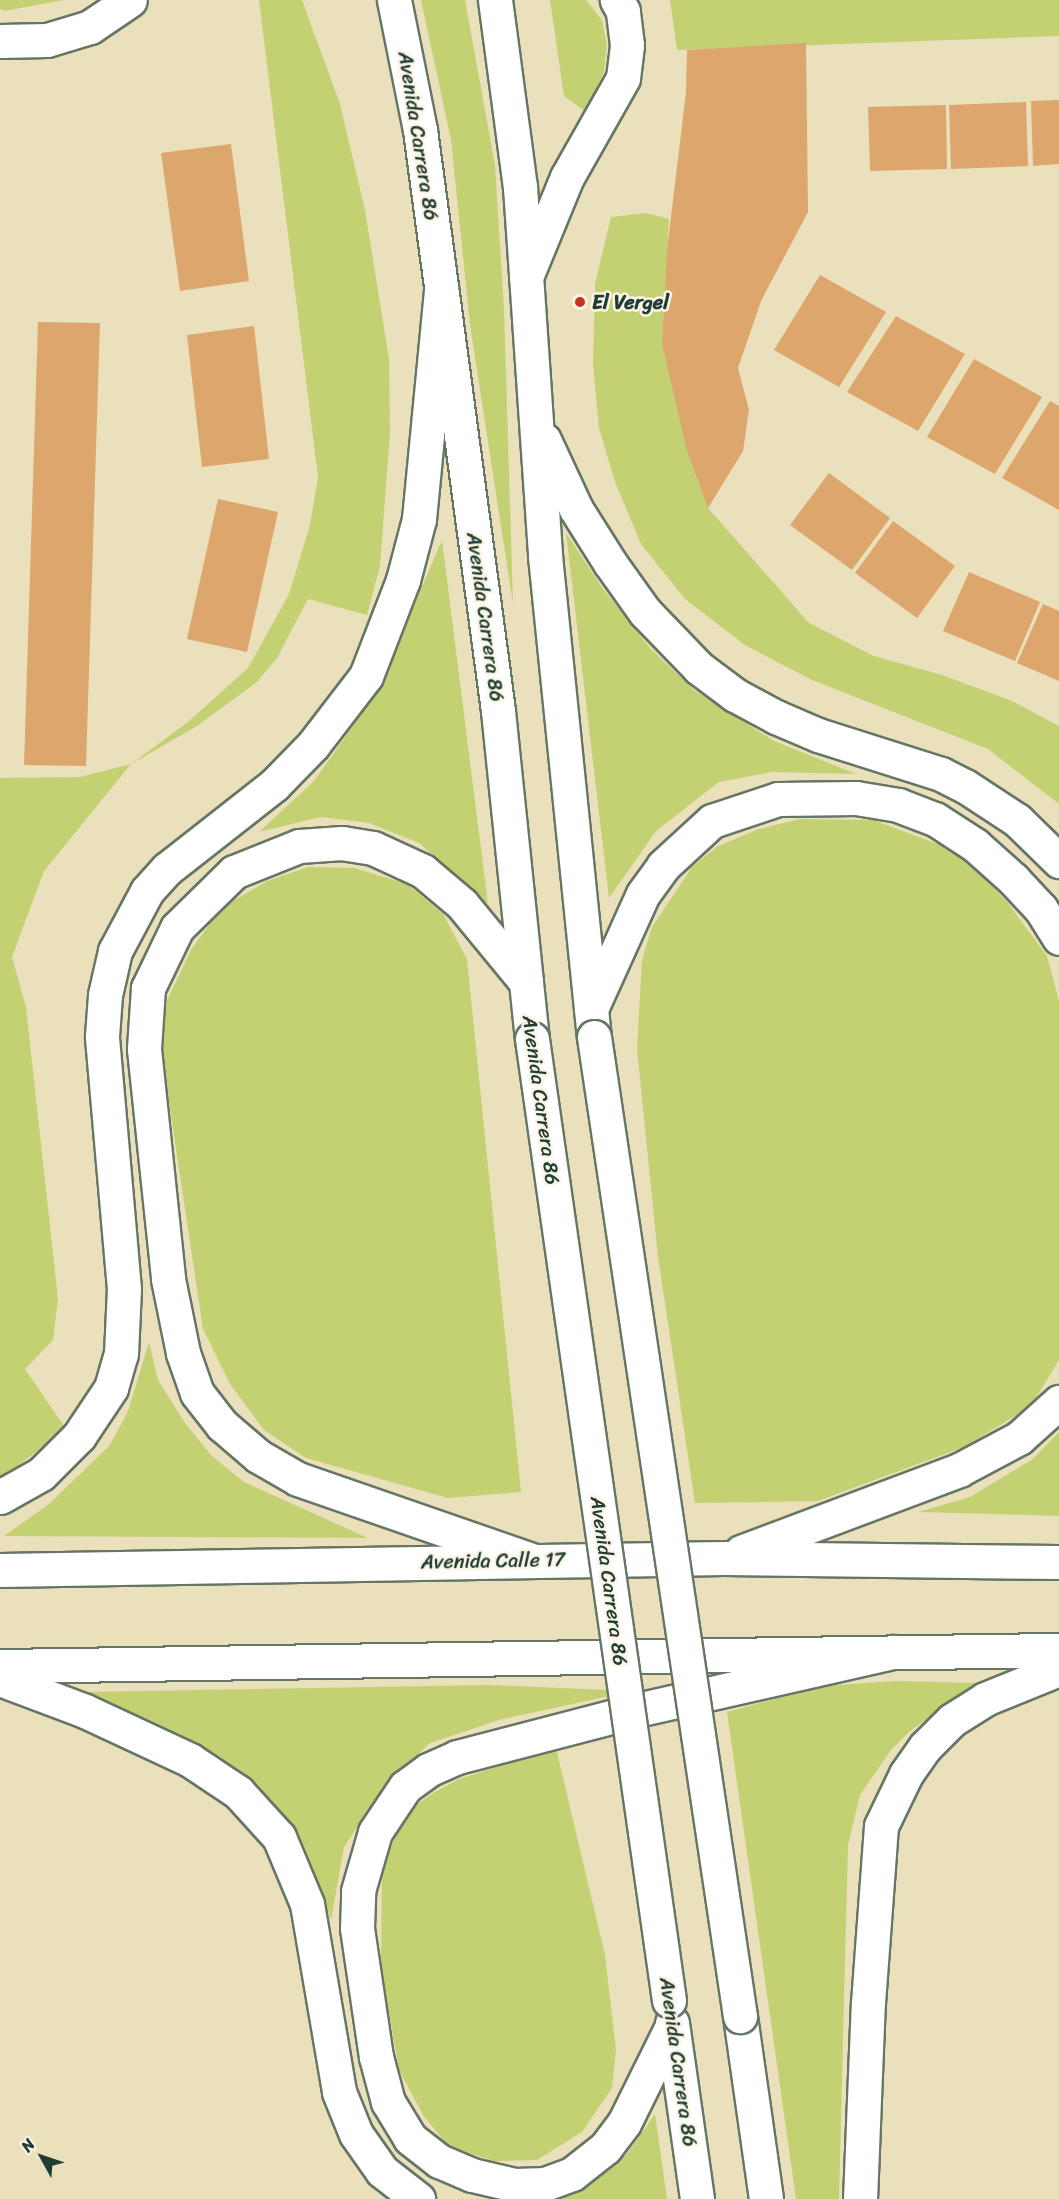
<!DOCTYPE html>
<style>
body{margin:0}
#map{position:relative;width:1059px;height:2199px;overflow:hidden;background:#ebe0bc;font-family:Sriracha,sans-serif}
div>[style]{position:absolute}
.green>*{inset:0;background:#c4d173}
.building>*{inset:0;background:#dca66d}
.roads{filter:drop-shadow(2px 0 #667664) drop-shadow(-2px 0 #667664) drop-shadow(0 2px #667664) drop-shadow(0 -2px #667664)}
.minor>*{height:33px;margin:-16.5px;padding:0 16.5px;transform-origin:16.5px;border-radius:16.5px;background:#fff}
.major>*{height:33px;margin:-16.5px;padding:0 16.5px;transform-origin:16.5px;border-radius:16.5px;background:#fff}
.bridges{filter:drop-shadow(2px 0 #667664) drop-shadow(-2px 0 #667664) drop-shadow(0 2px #667664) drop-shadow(0 -2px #667664)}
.major-bridge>*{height:33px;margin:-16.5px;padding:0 16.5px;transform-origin:16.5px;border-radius:16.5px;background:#fff}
.dots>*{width:16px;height:16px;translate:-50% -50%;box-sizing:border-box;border:3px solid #fcf5e5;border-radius:50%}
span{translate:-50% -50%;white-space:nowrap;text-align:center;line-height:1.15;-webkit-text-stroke:5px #fcf5e5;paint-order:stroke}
.street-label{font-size:20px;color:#1f3d34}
.poi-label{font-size:20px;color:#1f3d34;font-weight:700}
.left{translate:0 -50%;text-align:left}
.north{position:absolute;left:12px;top:2127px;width:60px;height:60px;-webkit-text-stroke:4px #fcf5e5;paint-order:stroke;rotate:310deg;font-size:16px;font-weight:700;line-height:24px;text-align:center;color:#1f3d34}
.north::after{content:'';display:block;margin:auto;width:21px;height:27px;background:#1f3d34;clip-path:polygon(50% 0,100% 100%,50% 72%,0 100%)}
</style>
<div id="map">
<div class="green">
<div style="clip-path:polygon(0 0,64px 0,4px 11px,0 9px)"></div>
<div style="clip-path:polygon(259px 0,302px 0,340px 104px,365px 210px,389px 359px,390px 432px,380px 566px,367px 615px,308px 599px,277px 658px,257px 682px,197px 726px,131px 764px,44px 871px,12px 957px,26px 1007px,58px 1299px,53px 1340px,25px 1369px,66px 1429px,0 1479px,0 778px,80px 777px,131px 764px,188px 722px,248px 668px,289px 594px,310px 525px,318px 477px)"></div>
<div style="clip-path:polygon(421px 0,465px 0,495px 165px,504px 308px,513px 604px,470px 325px,451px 140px)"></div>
<div style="clip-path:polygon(550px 0,586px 0,602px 20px,607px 45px,604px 72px,585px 111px,564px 96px)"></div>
<div style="clip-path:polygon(670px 0,1059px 0,1059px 36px,677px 50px)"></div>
<div style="clip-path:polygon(646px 213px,669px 219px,662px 344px,708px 508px,809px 623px,874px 656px,942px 675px,1012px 701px,1059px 726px,1059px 804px,988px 749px,812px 680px,745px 645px,685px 599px,641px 544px,615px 482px,599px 428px,593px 365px,595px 284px,611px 217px)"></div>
<div style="clip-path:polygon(566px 533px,603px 589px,650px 648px,694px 690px,774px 741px,856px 774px,772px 772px,719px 782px,656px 831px,609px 898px)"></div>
<div style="clip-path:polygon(442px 540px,488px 904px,419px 843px,369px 823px,321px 817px,259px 832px,314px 781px,377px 692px)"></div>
<div style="clip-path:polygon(800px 819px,873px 820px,962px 853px,1007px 902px,1047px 956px,1059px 1001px,1059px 1360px,1031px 1406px,964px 1447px,818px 1501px,695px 1503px,658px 1257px,637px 1049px,642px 960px,652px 927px,692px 867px,718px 846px,759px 829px)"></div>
<div style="clip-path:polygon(308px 867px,354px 868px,407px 884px,443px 914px,467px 959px,521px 1492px,448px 1498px,306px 1458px,264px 1430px,230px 1384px,203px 1329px,163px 1062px,163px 1009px,191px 950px,221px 908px,267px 881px)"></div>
<div style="clip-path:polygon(149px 1342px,158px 1380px,185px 1423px,212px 1456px,244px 1482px,368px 1538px,4px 1536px,49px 1504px,110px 1445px,128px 1411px)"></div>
<div style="clip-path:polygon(1059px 1432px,1059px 1516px,918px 1512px,970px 1497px,1033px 1459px)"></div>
<div style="clip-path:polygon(895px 1681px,976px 1683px,909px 1732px,891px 1750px,860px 1795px,848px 1845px,839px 2199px,796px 2199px,727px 1712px,822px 1686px)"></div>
<div style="clip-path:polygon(489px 1685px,632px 1691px,499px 1720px,430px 1743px,386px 1784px,344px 1847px,331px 1920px,311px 1865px,278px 1812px,243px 1774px,197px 1743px,80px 1692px)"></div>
<div style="clip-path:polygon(556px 1748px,605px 1955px,616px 2050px,612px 2088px,582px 2132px,537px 2160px,494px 2161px,448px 2146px,423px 2115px,399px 2070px,381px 1966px,382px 1865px,408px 1811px,433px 1793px,459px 1779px)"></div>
<div style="clip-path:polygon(655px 2114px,667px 2199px,549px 2199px,580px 2188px,610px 2170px,627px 2154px)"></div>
</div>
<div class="building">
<div style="clip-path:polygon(806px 43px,808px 212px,761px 301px,738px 368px,749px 410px,743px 451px,708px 508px,687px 451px,662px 344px,667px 250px,686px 92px,687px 50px)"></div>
<div style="clip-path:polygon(1059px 100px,1059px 164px,1033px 166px,1031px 101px)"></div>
<div style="clip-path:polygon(1026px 102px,1028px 166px,951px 169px,949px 105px)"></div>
<div style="clip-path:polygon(946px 105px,947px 169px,870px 171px,868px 107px)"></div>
<div style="clip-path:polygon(231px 144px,249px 281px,180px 291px,161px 153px)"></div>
<div style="clip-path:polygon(820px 275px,886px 312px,839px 387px,774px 350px)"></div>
<div style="clip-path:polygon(896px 316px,965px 354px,918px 431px,847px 392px)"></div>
<div style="clip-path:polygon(38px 322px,100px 323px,86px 766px,24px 765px)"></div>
<div style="clip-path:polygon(254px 326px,269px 459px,202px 467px,187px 335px)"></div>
<div style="clip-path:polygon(974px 359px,1042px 397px,995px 474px,927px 437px)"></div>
<div style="clip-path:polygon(1050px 401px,1059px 406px,1059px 510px,1002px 478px)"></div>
<div style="clip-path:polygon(829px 473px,890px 518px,852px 570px,790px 525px)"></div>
<div style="clip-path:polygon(218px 499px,278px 512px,247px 652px,187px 639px)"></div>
<div style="clip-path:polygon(893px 521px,955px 566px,917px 618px,855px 573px)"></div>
<div style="clip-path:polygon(969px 572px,1040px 602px,1015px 661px,943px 631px)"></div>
<div style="clip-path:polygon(1043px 604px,1059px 611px,1059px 681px,1017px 663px)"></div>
</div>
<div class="roads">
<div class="minor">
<div style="left:0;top:41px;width:47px;rotate:-1.2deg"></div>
<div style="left:47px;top:40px;width:45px;rotate:-16.8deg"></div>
<div style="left:90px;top:27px;width:48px;rotate:-34deg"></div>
<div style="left:526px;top:277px;width:108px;rotate:-67.7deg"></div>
<div style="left:567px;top:177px;width:114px;rotate:-60.5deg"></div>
<div style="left:623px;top:78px;width:33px;rotate:-83deg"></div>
<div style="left:627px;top:45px;width:34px;rotate:-97deg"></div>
<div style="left:623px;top:11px;width:13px;rotate:-119deg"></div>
</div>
<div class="major">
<div style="left:394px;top:0;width:133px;rotate:78.7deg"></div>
<div style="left:420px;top:130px;width:586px;rotate:82.35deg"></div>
<div style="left:498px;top:711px;width:330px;rotate:84.1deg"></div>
<div style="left:495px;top:0;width:189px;rotate:82.4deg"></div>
<div style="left:520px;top:187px;width:370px;rotate:86.1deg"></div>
<div style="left:545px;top:556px;width:483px;rotate:84.2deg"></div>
<div style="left:544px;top:440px;width:76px;rotate:65.1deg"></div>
<div style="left:576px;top:509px;width:64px;rotate:57.8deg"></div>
<div style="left:610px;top:563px;width:60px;rotate:54.5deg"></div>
<div style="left:645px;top:612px;width:78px;rotate:46deg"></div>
<div style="left:699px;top:668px;width:45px;rotate:36.9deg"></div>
<div style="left:735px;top:695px;width:47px;rotate:28.2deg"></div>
<div style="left:776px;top:717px;width:46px;rotate:23.2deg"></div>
<div style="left:818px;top:735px;width:129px;rotate:17.6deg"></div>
<div style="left:941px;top:774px;width:27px;rotate:27deg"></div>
<div style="left:965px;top:786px;width:62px;rotate:33.2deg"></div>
<div style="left:1017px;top:820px;width:59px;rotate:44.3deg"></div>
<div style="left:526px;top:982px;width:101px;rotate:-129.4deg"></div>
<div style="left:462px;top:904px;width:51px;rotate:-139.8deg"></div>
<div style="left:423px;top:871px;width:55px;rotate:-155.3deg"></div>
<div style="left:373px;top:848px;width:31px;rotate:-171deg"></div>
<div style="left:342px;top:843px;width:43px;rotate:176deg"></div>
<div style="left:299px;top:846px;width:70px;rotate:158.2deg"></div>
<div style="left:234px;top:872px;width:80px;rotate:135.5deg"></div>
<div style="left:177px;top:928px;width:67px;rotate:115.8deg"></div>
<div style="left:148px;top:988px;width:61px;rotate:93.8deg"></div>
<div style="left:144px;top:1049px;width:231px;rotate:84deg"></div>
<div style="left:168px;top:1279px;width:76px;rotate:78.5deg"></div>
<div style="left:183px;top:1353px;width:42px;rotate:70.7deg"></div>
<div style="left:197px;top:1393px;width:41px;rotate:52deg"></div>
<div style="left:222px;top:1425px;width:48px;rotate:40.7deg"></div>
<div style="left:258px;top:1456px;width:46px;rotate:29.9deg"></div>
<div style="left:298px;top:1479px;width:248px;rotate:19.1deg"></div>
<div style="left:591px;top:1009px;width:126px;rotate:-65.7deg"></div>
<div style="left:643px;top:894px;width:34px;rotate:-54deg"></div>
<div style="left:663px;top:866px;width:67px;rotate:-42.6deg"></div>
<div style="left:712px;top:821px;width:70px;rotate:-18.4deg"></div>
<div style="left:778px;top:799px;width:78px;rotate:-0.7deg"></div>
<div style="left:856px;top:798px;width:43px;rotate:9.5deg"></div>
<div style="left:898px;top:805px;width:40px;rotate:21deg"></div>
<div style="left:935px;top:819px;width:48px;rotate:33deg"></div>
<div style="left:975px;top:845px;width:51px;rotate:41.8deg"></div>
<div style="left:1013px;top:879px;width:41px;rotate:47deg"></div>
<div style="left:1041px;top:909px;width:34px;rotate:58deg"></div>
<div style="left:0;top:1497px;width:47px;rotate:-29.3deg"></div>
<div style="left:41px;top:1474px;width:54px;rotate:-45deg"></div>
<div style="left:79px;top:1436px;width:58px;rotate:-56.3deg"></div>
<div style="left:111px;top:1388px;width:35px;rotate:-74deg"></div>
<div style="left:121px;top:1354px;width:65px;rotate:-87.4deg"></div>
<div style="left:124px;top:1289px;width:254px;rotate:-95deg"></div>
<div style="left:102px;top:1036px;width:41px;rotate:-85.8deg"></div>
<div style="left:105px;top:995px;width:45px;rotate:-77.2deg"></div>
<div style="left:115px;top:951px;width:68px;rotate:-61.9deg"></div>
<div style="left:147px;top:891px;width:30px;rotate:-48deg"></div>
<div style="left:167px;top:869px;width:136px;rotate:-38.1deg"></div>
<div style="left:274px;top:785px;width:56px;rotate:-45.7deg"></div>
<div style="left:313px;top:745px;width:87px;rotate:-52.5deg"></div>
<div style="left:366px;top:676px;width:103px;rotate:-68.9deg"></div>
<div style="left:403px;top:580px;width:63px;rotate:-75.3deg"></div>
<div style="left:419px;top:519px;width:231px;rotate:-84.5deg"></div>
<div style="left:741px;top:1552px;width:233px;rotate:-20.6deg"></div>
<div style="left:959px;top:1470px;width:68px;rotate:-28.1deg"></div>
<div style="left:1019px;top:1438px;width:54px;rotate:-42deg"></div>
<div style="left:0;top:1570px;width:724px;rotate:-0.95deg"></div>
<div style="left:724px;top:1558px;width:335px;rotate:0.7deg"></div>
<div style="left:0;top:1666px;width:1059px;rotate:-0.87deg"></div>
<div style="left:0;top:1679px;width:91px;rotate:20.6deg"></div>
<div style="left:85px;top:1711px;width:116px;rotate:25deg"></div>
<div style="left:190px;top:1760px;width:58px;rotate:33.7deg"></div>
<div style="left:238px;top:1792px;width:61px;rotate:47.7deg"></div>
<div style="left:279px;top:1837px;width:73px;rotate:67.3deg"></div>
<div style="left:307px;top:1904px;width:191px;rotate:80.3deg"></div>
<div style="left:339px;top:2092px;width:45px;rotate:68deg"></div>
<div style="left:356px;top:2134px;width:45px;rotate:54.9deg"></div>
<div style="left:382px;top:2171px;width:46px;rotate:37.9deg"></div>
<div style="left:740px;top:2016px;width:185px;rotate:81.9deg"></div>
<div style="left:672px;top:2023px;width:178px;rotate:81.9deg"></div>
<div style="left:672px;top:2026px;width:108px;rotate:116.3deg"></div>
<div style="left:624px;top:2123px;width:31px;rotate:127deg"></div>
<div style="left:605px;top:2148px;width:42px;rotate:141.8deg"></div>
<div style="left:572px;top:2174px;width:29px;rotate:160deg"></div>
<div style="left:545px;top:2184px;width:30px;rotate:178deg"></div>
<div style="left:515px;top:2185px;width:44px;rotate:-166.9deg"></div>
<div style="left:472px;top:2175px;width:36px;rotate:-157deg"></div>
<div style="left:439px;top:2161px;width:37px;rotate:-142deg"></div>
<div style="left:410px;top:2138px;width:42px;rotate:-121.4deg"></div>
<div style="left:388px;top:2102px;width:47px;rotate:-104.9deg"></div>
<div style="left:376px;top:2057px;width:130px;rotate:-98.4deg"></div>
<div style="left:357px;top:1928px;width:37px;rotate:-88deg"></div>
<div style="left:358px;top:1891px;width:61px;rotate:-73.9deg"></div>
<div style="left:375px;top:1832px;width:54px;rotate:-56.3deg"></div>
<div style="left:405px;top:1787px;width:29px;rotate:-36deg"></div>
<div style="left:428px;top:1770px;width:32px;rotate:-24deg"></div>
<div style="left:457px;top:1757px;width:186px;rotate:-14.6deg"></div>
<div style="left:637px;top:1710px;width:262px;rotate:-12.8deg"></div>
<div style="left:860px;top:2199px;width:196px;rotate:-87.7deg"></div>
<div style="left:868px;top:2003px;width:177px;rotate:-85.8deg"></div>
<div style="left:881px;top:1826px;width:58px;rotate:-64.3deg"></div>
<div style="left:906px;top:1774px;width:33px;rotate:-55deg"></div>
<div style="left:925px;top:1747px;width:38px;rotate:-45deg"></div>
<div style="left:952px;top:1720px;width:39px;rotate:-32deg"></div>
<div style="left:985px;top:1699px;width:80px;rotate:-22.1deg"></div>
</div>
</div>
<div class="bridges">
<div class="major-bridge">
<div style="left:594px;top:1037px;width:990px;rotate:81.52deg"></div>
<div style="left:532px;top:1039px;width:971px;rotate:81.89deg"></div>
</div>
</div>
<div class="dots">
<div style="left:580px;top:302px;background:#c8321e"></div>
</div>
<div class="street-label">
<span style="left:418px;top:136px;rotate:81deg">Avenida Carrera 86</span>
<span style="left:485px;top:617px;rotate:82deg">Avenida Carrera 86</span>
<span style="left:541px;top:1100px;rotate:82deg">Avenida Carrera 86</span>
<span style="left:493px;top:1561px;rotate:-1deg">Avenida Calle 17</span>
<span style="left:609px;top:1581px;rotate:82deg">Avenida Carrera 86</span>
<span style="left:678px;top:2062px;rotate:82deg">Avenida Carrera 86</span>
</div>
<div class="poi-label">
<span class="left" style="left:592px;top:302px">El Vergel</span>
</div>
<div class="north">N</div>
</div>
